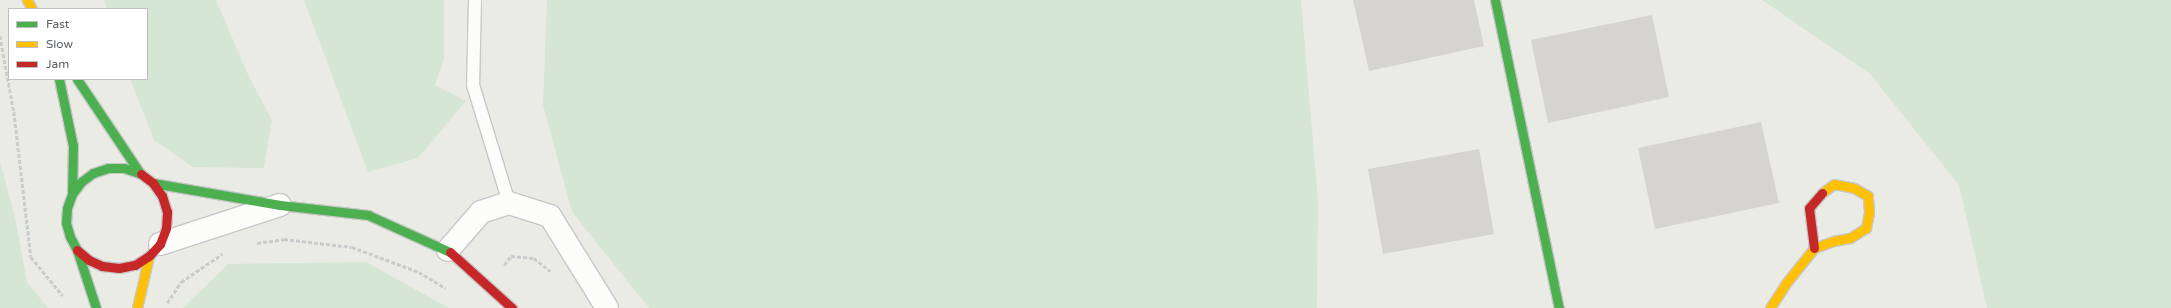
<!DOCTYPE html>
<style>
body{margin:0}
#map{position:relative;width:2171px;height:308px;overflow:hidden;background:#ebebe6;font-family:"Varela Round",sans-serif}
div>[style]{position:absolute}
.green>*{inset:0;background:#d5e6d4}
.building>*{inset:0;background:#d5d4d1}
.path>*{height:2.5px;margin-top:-1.25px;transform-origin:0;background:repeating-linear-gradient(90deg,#c8ccca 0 4px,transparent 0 6px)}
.roads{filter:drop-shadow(1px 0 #c7c7c7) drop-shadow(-1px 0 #c7c7c7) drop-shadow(0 1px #c7c7c7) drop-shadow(0 -1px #c7c7c7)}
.lane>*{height:12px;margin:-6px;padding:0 6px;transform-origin:6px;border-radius:6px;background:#fcfcfb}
.street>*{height:22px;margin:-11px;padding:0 11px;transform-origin:11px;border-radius:11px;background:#fcfcfb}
.fast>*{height:9px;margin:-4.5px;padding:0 4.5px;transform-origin:4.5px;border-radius:4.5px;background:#4caf50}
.slow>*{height:9px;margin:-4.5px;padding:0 4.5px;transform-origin:4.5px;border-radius:4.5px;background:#ffc107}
.jam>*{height:9px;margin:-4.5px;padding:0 4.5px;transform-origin:4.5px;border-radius:4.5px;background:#c62828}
span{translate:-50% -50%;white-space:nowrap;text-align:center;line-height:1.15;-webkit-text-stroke:3px #fff;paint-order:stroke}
.legend{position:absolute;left:8px;top:8px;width:140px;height:72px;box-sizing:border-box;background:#fff;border:1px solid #bebfc1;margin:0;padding:5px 7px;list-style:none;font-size:12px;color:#5c5f63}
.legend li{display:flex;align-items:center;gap:8px;height:20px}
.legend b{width:20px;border:1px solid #bebfc1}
</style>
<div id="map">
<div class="green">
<div style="clip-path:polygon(104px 0,216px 0,249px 77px,272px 120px,264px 168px,193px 167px,154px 140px,130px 79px,147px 79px,147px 9px,107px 9px)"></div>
<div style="clip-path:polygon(304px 0,444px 0,444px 59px,435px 85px,466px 101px,418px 158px,368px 172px)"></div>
<div style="clip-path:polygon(547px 0,1301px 0,1318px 200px,1317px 308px,649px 308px,572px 212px,543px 105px)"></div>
<div style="clip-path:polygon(1762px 0,2171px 0,2171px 308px,1987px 308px,1959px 185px,1870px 74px)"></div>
<div style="clip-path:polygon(0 162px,15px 217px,27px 282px,48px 308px,0 308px)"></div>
<div style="clip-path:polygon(366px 262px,449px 308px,183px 308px,228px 264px)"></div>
</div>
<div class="building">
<div style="clip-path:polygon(1353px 0,1474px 0,1484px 46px,1369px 71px)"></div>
<div style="clip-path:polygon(1652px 15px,1669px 97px,1548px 123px,1531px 40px)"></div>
<div style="clip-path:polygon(1761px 122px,1779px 203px,1655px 229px,1638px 148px)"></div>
<div style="clip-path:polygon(1479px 149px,1494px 234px,1383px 254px,1368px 169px)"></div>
</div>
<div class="path">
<div style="left:0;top:36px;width:77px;rotate:79.6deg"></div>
<div style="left:14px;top:112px;width:146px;rotate:83.3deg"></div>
<div style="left:31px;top:257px;width:50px;rotate:50.6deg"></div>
<div style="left:257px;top:243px;width:27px;rotate:-8deg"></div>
<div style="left:284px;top:239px;width:68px;rotate:6.7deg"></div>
<div style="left:352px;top:247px;width:72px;rotate:20.5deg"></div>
<div style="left:419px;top:272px;width:31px;rotate:31deg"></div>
<div style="left:504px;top:265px;width:11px;rotate:-52deg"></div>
<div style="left:511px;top:256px;width:23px;rotate:5deg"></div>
<div style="left:534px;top:258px;width:21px;rotate:39deg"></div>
<div style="left:167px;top:303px;width:25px;rotate:-56deg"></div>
<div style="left:181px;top:282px;width:50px;rotate:-34.3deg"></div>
</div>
<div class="roads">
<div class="lane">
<div style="left:475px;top:0;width:85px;rotate:91.3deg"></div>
<div style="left:473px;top:85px;width:123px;rotate:73deg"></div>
</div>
<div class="street">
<div style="left:160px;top:244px;width:126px;rotate:-18deg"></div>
<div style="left:448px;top:250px;width:50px;rotate:-49deg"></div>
<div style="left:481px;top:212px;width:29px;rotate:-18deg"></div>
<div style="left:509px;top:203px;width:43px;rotate:17.6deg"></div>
<div style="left:550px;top:216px;width:108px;rotate:58.2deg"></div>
</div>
<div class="fast">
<div style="left:1495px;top:0;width:315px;rotate:78.3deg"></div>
<div style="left:59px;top:79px;width:68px;rotate:78.2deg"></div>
<div style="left:73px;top:146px;width:48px;rotate:91.2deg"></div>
<div style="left:77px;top:79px;width:113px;rotate:56.2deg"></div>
<div style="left:153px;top:183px;width:129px;rotate:9.8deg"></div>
<div style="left:280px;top:205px;width:89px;rotate:6.5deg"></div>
<div style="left:368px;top:215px;width:90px;rotate:24.3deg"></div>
<div style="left:96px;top:308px;width:61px;rotate:-108.1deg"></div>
<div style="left:77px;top:250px;width:15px;rotate:-118deg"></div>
<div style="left:70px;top:237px;width:15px;rotate:-106deg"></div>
<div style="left:66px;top:223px;width:15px;rotate:-86deg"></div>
<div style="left:67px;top:208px;width:15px;rotate:-70deg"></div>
<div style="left:72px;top:194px;width:15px;rotate:-53deg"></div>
<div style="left:81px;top:182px;width:15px;rotate:-37deg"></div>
<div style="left:93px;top:173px;width:16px;rotate:-18deg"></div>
<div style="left:108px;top:168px;width:16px"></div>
<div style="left:124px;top:168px;width:18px;rotate:19deg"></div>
</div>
<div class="slow">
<div style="left:27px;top:0;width:10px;rotate:61deg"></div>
<div style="left:137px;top:308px;width:53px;rotate:-77deg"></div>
<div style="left:1770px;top:308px;width:31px;rotate:-57deg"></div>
<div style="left:1787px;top:282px;width:43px;rotate:-51.5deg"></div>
<div style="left:1814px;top:248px;width:20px;rotate:-20deg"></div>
<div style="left:1833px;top:241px;width:17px;rotate:-10deg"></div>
<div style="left:1850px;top:238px;width:19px;rotate:-32deg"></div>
<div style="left:1866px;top:228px;width:16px;rotate:-79deg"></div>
<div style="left:1869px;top:212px;width:16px;rotate:-94deg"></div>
<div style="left:1868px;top:196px;width:16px;rotate:-150deg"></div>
<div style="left:1854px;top:188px;width:20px;rotate:-169deg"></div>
<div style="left:1834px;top:184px;width:15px;rotate:143deg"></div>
</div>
<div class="jam">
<div style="left:1814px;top:248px;width:40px;rotate:-97.1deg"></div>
<div style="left:1809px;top:208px;width:20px;rotate:-49deg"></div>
<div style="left:77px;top:250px;width:16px;rotate:40deg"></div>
<div style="left:89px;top:260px;width:14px;rotate:25deg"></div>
<div style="left:102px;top:266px;width:17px;rotate:7deg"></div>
<div style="left:119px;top:268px;width:16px;rotate:-11deg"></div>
<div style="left:135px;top:265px;width:17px;rotate:-33deg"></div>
<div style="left:149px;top:256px;width:16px;rotate:-47deg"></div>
<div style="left:160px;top:244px;width:17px;rotate:-69deg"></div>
<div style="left:166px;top:228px;width:16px;rotate:-86deg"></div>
<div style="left:167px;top:212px;width:17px;rotate:-107deg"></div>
<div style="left:162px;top:196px;width:16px;rotate:-125deg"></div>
<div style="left:153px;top:183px;width:15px;rotate:-143deg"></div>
<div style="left:450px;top:252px;width:84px;rotate:42.1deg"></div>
</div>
</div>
<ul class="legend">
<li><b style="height:5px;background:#4caf50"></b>Fast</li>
<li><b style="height:5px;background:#ffc107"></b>Slow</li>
<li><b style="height:5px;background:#c62828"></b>Jam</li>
</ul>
</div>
